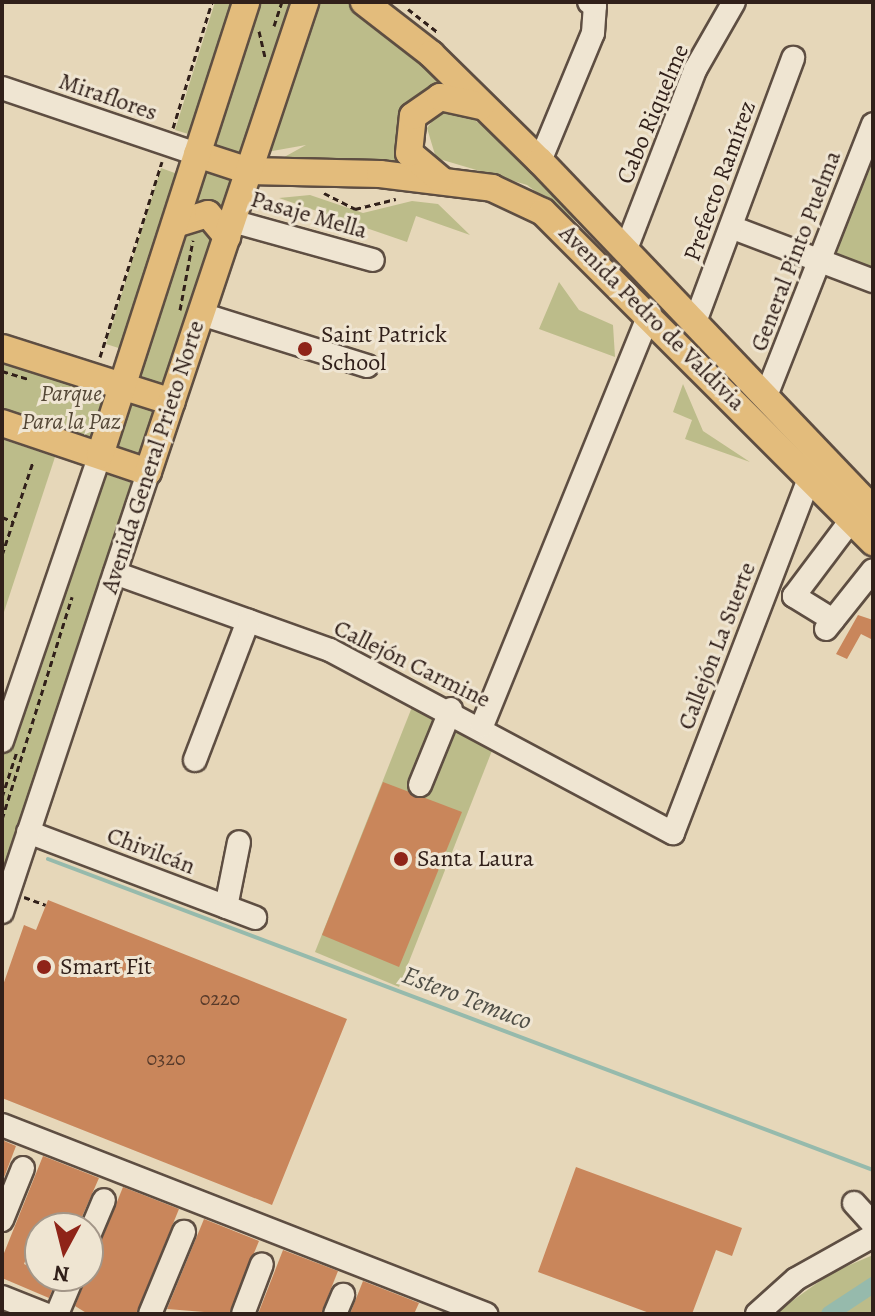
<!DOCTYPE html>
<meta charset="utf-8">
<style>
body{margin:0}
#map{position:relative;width:875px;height:1316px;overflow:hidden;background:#e6d7b9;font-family:Alegreya,serif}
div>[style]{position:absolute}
.green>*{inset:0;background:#bcbc8a}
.stream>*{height:4px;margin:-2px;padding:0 2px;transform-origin:2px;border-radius:2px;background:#96baac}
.canal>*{height:16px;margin:-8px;padding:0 8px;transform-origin:8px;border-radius:8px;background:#96baac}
.building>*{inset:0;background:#c9865b}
.path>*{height:3px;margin-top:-1.5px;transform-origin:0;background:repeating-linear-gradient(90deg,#31201a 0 6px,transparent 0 10px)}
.roads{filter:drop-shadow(2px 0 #5e4e42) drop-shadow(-2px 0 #5e4e42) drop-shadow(0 2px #5e4e42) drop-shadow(0 -2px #5e4e42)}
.minor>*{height:22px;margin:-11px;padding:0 11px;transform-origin:11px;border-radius:11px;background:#efe5d2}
.major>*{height:26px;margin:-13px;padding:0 13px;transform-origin:13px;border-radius:13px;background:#e3bc7c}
.dots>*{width:22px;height:22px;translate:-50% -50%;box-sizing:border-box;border:4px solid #efe5d2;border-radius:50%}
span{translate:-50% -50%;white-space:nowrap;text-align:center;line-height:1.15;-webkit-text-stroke:6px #efe5d2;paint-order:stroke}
.number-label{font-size:20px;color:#573a2a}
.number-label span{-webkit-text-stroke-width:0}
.street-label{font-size:24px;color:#31201a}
.poi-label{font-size:24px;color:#31201a}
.left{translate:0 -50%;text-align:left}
.park-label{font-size:24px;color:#544736;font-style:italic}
.water-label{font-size:26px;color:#4f4e46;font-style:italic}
.frame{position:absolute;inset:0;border:4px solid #31201a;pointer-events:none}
.north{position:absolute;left:24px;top:1212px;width:80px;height:80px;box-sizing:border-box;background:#efe5d2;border:2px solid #a39688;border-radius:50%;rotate:187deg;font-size:22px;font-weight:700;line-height:32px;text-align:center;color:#31201a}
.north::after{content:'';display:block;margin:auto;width:28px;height:36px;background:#8f2418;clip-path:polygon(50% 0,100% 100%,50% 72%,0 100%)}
</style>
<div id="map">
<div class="green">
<div style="clip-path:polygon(215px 2px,237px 2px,195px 136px,175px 130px)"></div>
<div style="clip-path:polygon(252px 2px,297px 2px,245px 159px,205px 146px)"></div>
<div style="clip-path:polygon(312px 2px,354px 2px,455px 85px,415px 96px,401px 109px,396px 142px,408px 167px,268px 166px,306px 145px,261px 153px)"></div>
<div style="clip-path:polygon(458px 107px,503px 142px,629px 261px,527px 185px,436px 158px,427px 128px,440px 111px)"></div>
<div style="clip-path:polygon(873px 153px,873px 273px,833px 257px)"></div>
<div style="clip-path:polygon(199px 163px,239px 177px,170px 388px,130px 371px)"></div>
<div style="clip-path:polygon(161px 168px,183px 176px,128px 351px,106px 344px)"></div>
<div style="clip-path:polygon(310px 195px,363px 213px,412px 201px,438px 204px,470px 235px,416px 216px,407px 242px,279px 198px)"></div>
<div style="clip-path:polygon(559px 282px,579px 310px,613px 325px,615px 357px,539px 329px)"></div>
<div style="clip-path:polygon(2px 355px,115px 389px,97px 448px,2px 416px)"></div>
<div style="clip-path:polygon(683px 384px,703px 431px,750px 462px,685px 439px,692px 420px,673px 412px)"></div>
<div style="clip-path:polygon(122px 395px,164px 409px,145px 462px,105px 448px)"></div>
<div style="clip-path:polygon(2px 439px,55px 457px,2px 618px)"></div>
<div style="clip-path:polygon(97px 471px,138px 485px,8px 866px,2px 863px,2px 759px)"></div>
<div style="clip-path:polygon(416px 697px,497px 738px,399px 987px,315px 952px)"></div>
<div style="clip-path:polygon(873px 1255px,873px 1314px,774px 1314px,831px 1273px)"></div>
</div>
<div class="stream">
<div style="left:48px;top:859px;width:882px;rotate:20.65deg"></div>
</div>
<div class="canal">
<div style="left:829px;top:1314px;width:53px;rotate:-33.4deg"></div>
</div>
<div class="building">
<div style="clip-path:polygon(858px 615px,873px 620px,873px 640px,861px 634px,847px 659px,836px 654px)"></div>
<div style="clip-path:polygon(383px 782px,462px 812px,399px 967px,322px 935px)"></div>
<div style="clip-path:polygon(48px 900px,347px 1019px,272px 1205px,2px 1098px,2px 988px,24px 925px,36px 930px)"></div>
<div style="clip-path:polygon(2px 1140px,16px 1146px,3px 1180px,2px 1180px)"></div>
<div style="clip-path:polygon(43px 1156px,99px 1178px,77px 1228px,40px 1222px,24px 1264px,57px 1278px,49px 1298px,2px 1278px,2px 1258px)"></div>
<div style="clip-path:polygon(576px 1167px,742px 1228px,732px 1256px,716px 1250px,692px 1314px,652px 1314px,538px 1272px)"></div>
<div style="clip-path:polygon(123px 1187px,179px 1209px,136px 1314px,88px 1314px,75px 1306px)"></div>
<div style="clip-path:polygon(204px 1219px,259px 1241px,229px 1314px,167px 1309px)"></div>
<div style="clip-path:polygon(283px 1250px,338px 1271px,321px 1314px,258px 1314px)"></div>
<div style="clip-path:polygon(363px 1281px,419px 1303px,414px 1314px,350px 1314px)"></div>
</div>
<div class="path">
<div style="left:408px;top:9px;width:39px;rotate:38deg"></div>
<div style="left:274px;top:26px;width:25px;rotate:-72deg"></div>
<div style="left:259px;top:31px;width:28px;rotate:77deg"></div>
<div style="left:173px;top:128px;width:132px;rotate:-72.8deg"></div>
<div style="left:324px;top:193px;width:35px;rotate:27deg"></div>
<div style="left:355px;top:209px;width:42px;rotate:-13.7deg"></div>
<div style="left:180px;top:310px;width:71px;rotate:-79.5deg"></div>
<div style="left:100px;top:357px;width:205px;rotate:-72.4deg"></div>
<div style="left:2px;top:371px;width:28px;rotate:17deg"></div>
<div style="left:2px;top:517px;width:11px;rotate:22deg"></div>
<div style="left:2px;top:555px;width:98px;rotate:-71.6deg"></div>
<div style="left:2px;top:797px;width:48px;rotate:-71.9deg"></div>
<div style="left:2px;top:819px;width:233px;rotate:-72.5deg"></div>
<div style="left:24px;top:897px;width:23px;rotate:20deg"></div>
</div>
<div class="roads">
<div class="minor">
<div style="left:2px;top:88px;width:206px;rotate:18.7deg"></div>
<div style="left:540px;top:161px;width:139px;rotate:-67.5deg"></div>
<div style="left:593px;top:33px;width:27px;rotate:-86deg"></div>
<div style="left:595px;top:6px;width:7px;rotate:-146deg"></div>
<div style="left:232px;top:221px;width:146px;rotate:15.5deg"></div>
<div style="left:731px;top:227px;width:152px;rotate:20.8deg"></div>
<div style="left:626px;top:249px;width:192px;rotate:-68.9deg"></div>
<div style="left:695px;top:70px;width:78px;rotate:-60.2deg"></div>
<div style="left:201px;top:314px;width:174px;rotate:17.4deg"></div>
<div style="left:695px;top:322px;width:282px;rotate:-69.6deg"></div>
<div style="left:766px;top:396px;width:292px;rotate:-68.5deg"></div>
<div style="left:115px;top:573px;width:228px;rotate:19.7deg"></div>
<div style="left:330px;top:650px;width:389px;rotate:28.1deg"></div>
<div style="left:673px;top:833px;width:381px;rotate:-69deg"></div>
<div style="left:833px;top:620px;width:46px;rotate:-148.4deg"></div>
<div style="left:794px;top:596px;width:95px;rotate:-53.1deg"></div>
<div style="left:826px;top:629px;width:75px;rotate:-51.5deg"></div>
<div style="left:482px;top:726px;width:446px;rotate:-67.9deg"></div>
<div style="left:2px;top:741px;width:302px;rotate:-71.1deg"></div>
<div style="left:195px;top:760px;width:149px;rotate:-69.1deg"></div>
<div style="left:420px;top:785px;width:82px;rotate:-67.8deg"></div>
<div style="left:28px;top:832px;width:243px;rotate:20.7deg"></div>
<div style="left:226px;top:907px;width:66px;rotate:-78.7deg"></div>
<div style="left:2px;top:912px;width:464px;rotate:-71.6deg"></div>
<div style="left:2px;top:1125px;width:520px;rotate:21.33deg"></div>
<div style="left:854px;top:1203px;width:28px;rotate:48deg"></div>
<div style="left:2px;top:1220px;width:56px;rotate:-68deg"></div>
<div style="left:88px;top:1238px;width:41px;rotate:-67.2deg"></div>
<div style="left:2px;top:1297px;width:46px;rotate:21.6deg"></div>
<div style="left:57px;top:1314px;width:41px;rotate:-67.2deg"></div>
<div style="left:150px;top:1314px;width:89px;rotate:-67.5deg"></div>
<div style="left:243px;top:1314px;width:53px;rotate:-69.2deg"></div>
<div style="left:335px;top:1314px;width:21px;rotate:-67deg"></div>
<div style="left:757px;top:1314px;width:52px;rotate:-41.9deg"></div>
<div style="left:796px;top:1279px;width:88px;rotate:-29.2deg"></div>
</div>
<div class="major">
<div style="left:364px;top:2px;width:85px;rotate:37.8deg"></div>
<div style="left:431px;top:54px;width:153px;rotate:44.5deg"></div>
<div style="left:540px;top:161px;width:482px;rotate:46.3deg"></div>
<div style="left:197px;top:154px;width:55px;rotate:18.1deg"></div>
<div style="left:249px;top:171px;width:131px;rotate:1.3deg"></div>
<div style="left:380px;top:174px;width:113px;rotate:7.1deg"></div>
<div style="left:492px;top:188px;width:56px;rotate:25.2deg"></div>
<div style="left:543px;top:212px;width:467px;rotate:45deg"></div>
<div style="left:440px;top:179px;width:40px;rotate:-140deg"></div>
<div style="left:409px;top:153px;width:37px;rotate:-84deg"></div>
<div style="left:413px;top:116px;width:33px;rotate:-35deg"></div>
<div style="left:440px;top:97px;width:42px;rotate:12.4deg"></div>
<div style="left:175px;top:224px;width:34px;rotate:-17deg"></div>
<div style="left:208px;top:214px;width:30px;rotate:50deg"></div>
<div style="left:2px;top:348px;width:178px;rotate:17.6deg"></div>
<div style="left:2px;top:423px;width:154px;rotate:18.6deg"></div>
<div style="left:148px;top:472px;width:496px;rotate:-71.5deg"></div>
<div style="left:100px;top:455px;width:476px;rotate:-72.1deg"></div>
</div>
</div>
<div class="dots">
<div style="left:305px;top:349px;background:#8f2418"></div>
<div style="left:401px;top:859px;background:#8f2418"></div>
<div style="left:44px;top:967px;background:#8f2418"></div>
</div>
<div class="number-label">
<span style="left:220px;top:998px">0220</span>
<span style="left:166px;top:1058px">0320</span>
</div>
<div class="street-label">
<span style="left:108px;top:97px;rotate:19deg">Miraflores</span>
<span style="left:653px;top:114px;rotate:-67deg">Cabo Riquelme</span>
<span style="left:720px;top:181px;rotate:-70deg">Prefecto Ramírez</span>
<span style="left:309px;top:215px;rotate:16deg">Pasaje Mella</span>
<span style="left:796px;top:251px;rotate:-69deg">General Pinto Puelma</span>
<span style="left:652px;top:318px;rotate:45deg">Avenida Pedro de Valdivia</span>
<span style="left:153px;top:457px;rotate:-72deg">Avenida General Prieto Norte</span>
<span style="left:717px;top:646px;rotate:-69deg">Callejón La Suerte</span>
<span style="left:412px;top:664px;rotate:26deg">Callejón Carmine</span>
<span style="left:151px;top:851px;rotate:21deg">Chivilcán</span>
</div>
<div class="poi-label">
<span class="left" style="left:321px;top:349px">Saint Patrick<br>School</span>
<span class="left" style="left:417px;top:859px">Santa Laura</span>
<span class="left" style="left:60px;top:967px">Smart Fit</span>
</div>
<div class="park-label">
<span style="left:71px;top:408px">Parque<br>Para la Paz</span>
</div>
<div class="water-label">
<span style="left:467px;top:998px;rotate:21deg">Estero Temuco</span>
</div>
<div class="frame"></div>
<div class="north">N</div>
</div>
